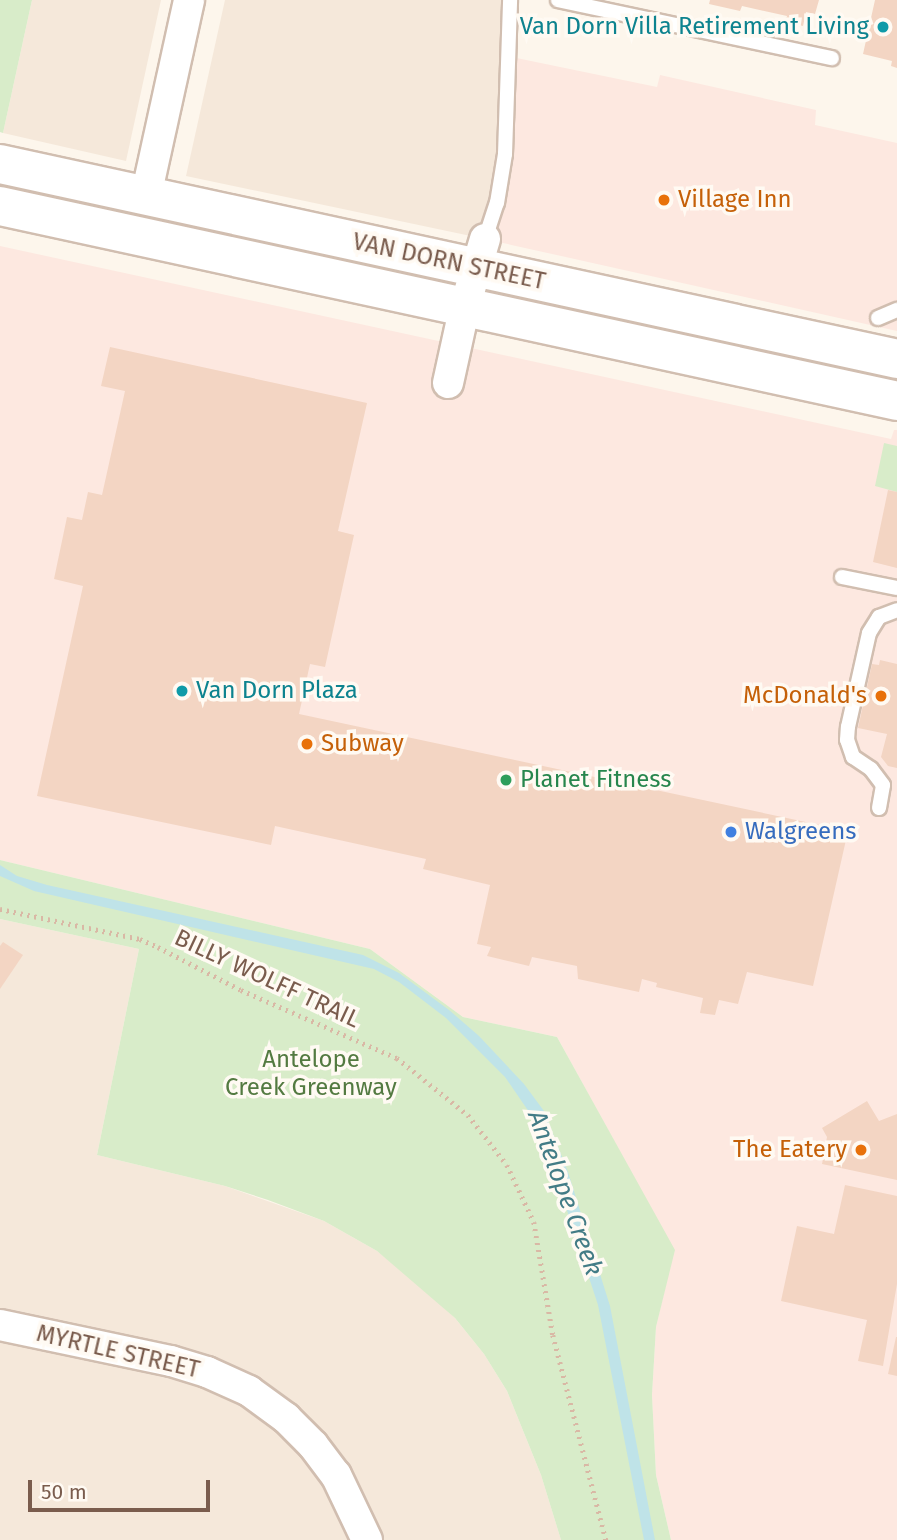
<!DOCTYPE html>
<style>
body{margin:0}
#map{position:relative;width:897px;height:1540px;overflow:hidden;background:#fdf6ec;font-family:"Fira Sans",sans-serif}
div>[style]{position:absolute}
.residential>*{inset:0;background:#f5e8da}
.commercial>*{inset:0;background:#fde8e0}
.green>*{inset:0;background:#d8ecc9}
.water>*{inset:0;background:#bfe3e8}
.building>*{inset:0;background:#f3d5c3}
.path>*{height:4.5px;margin-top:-2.25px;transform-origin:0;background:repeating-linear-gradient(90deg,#d9b8a5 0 2px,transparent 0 7px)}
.roads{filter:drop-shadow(2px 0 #d1beb0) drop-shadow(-2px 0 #d1beb0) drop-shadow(0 2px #d1beb0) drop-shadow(0 -2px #d1beb0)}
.lane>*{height:14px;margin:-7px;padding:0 7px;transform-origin:7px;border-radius:7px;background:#fff}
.street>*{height:30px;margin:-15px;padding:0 15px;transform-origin:15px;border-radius:15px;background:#fff}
.secondary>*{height:38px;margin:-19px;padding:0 19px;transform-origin:19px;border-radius:19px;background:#fff}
.dots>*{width:19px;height:19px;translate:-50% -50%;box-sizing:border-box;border:4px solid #fffaf3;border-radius:50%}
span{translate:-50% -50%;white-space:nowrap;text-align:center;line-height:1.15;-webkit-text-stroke:7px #fffaf3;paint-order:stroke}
.culture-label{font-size:24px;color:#0d838f}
.right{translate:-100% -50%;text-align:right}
.left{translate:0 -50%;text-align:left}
.food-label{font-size:24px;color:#c56008}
.street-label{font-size:24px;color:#7a5c4d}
.leisure-label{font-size:24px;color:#27864d}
.shop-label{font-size:24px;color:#366cbe}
.park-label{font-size:24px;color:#537a41}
.water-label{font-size:26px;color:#437c86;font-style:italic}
.scale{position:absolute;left:28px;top:1480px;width:182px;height:32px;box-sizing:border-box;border:4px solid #7a5c4d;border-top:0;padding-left:9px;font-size:21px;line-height:24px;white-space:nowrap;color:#7a5c4d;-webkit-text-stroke:5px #fffaf3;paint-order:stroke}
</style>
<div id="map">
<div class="residential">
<div style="clip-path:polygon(32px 0,161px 0,126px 161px,3px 133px)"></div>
<div style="clip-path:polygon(225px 0,510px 0,507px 135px,485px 239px,186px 176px)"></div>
<div style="clip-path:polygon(0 919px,139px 949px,97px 1155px,225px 1186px,324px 1221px,377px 1251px,417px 1283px,455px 1318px,484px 1354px,507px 1391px,541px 1475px,561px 1540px,0 1540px)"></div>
</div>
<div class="commercial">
<div style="clip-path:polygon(507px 56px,657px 87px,660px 75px,816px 110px,815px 125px,897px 143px,897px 331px,485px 239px,497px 203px)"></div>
<div style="clip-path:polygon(0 246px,891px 439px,894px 430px,897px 430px,897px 1540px,671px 1540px,656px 1475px,652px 1395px,656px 1327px,674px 1250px,557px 1037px,463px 1017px,370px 949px,0 860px)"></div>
</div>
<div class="green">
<div style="clip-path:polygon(0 0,32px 0,3px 133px,0 132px)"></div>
<div style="clip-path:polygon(884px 443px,897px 446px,897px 492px,875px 486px)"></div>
<div style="clip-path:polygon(0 860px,370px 949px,463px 1017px,557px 1037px,675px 1250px,656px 1327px,652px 1395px,656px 1475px,671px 1540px,561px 1540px,541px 1475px,507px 1391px,484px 1354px,455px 1318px,377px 1251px,324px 1221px,268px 1200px,225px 1186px,97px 1155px,139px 949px,0 919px)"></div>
</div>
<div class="water">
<div style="clip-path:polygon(0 865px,17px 876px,47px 885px,363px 955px,399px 973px,449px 1010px,479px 1036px,524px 1084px,544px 1111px,568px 1172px,610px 1306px,655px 1540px,644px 1540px,598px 1305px,540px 1128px,505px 1077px,446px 1018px,399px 982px,374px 969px,34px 891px,0 876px)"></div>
</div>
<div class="building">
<div style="clip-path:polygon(710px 0,819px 0,815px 14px,806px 12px,803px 26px,786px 22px,787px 16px,742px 6px,740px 11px,709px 4px)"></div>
<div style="clip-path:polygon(875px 0,897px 0,897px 68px,891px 66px,892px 61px,863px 54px)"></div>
<div style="clip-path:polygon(110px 347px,367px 403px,338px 531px,354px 535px,325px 667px,310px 664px,299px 714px,848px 831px,813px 986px,747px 972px,738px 1004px,719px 1000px,715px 1015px,700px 1013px,703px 998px,656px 987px,657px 983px,642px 979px,639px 992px,578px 979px,577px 966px,532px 957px,529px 966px,487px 956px,491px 947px,477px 944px,490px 885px,423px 869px,426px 859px,275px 826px,271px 845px,37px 796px,83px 586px,54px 579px,67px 517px,82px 520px,88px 492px,102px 495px,125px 391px,101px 386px)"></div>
<div style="clip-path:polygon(888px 490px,897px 492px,897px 568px,873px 562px)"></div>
<div style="clip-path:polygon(880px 660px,897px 664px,897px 768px,888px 766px,881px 757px,887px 734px,858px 728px,872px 664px,879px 665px)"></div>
<div style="clip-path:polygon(3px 942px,23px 955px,0 989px,0 946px)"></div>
<div style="clip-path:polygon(867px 1101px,879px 1121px,897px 1114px,897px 1180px,822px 1164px,827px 1137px,822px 1128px)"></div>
<div style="clip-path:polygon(845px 1185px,897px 1196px,897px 1284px,883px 1366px,858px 1361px,867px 1320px,781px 1301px,797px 1226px,834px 1234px)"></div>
<div style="clip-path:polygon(896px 1337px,897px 1337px,897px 1376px,888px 1374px)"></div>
</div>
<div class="path">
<div style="left:0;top:909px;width:143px;rotate:12.1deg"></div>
<div style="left:140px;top:939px;width:20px;rotate:24deg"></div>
<div style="left:158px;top:947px;width:93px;rotate:27.4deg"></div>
<div style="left:241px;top:990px;width:170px;rotate:23.6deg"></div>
<div style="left:397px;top:1058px;width:91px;rotate:38.8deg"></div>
<div style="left:468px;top:1115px;width:63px;rotate:52deg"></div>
<div style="left:507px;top:1165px;width:63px;rotate:64.7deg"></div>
<div style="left:534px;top:1222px;width:115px;rotate:80.5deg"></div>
<div style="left:553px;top:1335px;width:212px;rotate:75.5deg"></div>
</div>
<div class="roads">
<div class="lane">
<div style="left:558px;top:0;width:280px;rotate:12deg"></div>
<div style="left:485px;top:239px;width:38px;rotate:-72deg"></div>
<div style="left:497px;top:203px;width:50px;rotate:-80.7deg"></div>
<div style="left:505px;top:154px;width:154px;rotate:-88.1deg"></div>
<div style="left:878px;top:318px;width:21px;rotate:-23deg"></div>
<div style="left:842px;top:577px;width:56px;rotate:11.3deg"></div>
<div style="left:879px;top:808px;width:23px;rotate:-80deg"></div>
<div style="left:883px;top:785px;width:20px;rotate:-127deg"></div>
<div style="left:871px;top:769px;width:22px;rotate:-146deg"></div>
<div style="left:853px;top:757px;width:18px;rotate:-109deg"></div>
<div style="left:847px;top:740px;width:13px;rotate:-86deg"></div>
<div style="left:848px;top:727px;width:96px;rotate:-77.4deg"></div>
<div style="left:869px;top:633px;width:19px;rotate:-58deg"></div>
<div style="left:879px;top:617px;width:19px;rotate:-21deg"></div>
</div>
<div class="street">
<div style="left:146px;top:196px;width:201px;rotate:-77.6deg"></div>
<div style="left:448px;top:383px;width:79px;rotate:-77.6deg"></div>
<div style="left:465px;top:306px;width:70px;rotate:-73.4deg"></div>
<div style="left:0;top:1325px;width:175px;rotate:11.9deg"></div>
<div style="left:171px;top:1361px;width:38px;rotate:17deg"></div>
<div style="left:207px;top:1372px;width:46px;rotate:24.3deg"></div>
<div style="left:249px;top:1391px;width:46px;rotate:36.1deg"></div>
<div style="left:286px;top:1418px;width:38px;rotate:45deg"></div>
<div style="left:313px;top:1445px;width:38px;rotate:53deg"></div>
<div style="left:336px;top:1475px;width:72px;rotate:64.5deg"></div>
</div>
<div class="secondary">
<div style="left:0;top:164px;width:918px;rotate:12.26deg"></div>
<div style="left:0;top:206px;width:918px;rotate:12.26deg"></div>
</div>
</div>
<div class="dots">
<div style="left:883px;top:27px;background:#0f9aa8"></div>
<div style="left:664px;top:200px;background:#e8710a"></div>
<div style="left:182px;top:691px;background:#0f9aa8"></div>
<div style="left:881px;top:696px;background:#e8710a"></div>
<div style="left:307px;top:744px;background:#e8710a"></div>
<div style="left:506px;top:780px;background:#2e9e5b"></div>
<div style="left:731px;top:832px;background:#3f7fe0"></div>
<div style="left:861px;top:1150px;background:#e8710a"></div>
</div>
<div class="culture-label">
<span class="right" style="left:869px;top:27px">Van Dorn Villa Retirement Living</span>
<span class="left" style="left:196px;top:691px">Van Dorn Plaza</span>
</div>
<div class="food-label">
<span class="left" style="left:678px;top:200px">Village Inn</span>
<span class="right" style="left:867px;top:696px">McDonald's</span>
<span class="left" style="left:321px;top:744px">Subway</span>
<span class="right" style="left:847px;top:1150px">The Eatery</span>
</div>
<div class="street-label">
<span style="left:449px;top:262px;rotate:12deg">VAN DORN STREET</span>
<span style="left:267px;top:979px;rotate:25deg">BILLY WOLFF TRAIL</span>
<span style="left:118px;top:1352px;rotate:13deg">MYRTLE STREET</span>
</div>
<div class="leisure-label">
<span class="left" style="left:520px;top:780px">Planet Fitness</span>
</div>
<div class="shop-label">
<span class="left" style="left:745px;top:832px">Walgreens</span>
</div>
<div class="park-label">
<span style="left:311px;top:1074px">Antelope<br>Creek Greenway</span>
</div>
<div class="water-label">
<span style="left:565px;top:1193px;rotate:70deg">Antelope Creek</span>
</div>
<div class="scale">50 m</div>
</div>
